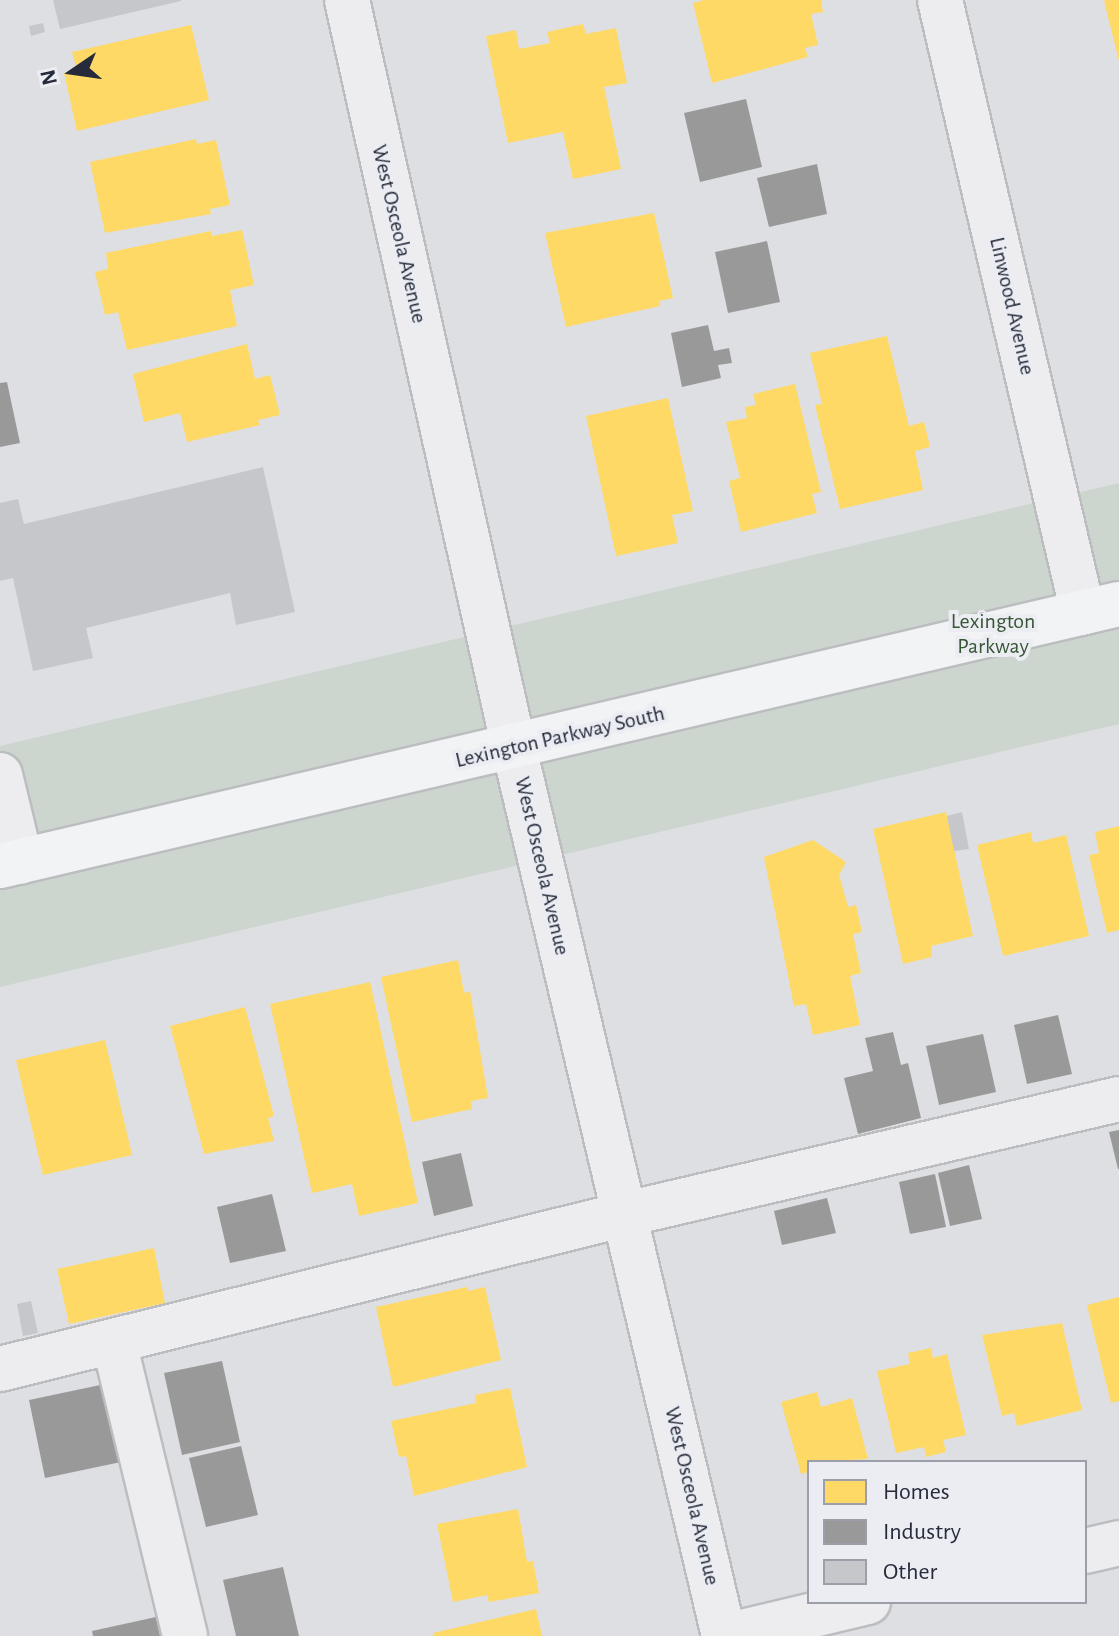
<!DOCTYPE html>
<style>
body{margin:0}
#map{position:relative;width:1119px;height:1636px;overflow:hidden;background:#dedfe3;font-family:"Alegreya Sans",sans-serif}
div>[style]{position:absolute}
.green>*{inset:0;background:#cdd6ce}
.homes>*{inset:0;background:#ffd966}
.industry>*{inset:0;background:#999}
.building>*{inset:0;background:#c6c7cb}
.roads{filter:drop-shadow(2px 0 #bcbdc1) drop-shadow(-2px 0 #bcbdc1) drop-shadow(0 2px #bcbdc1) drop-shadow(0 -2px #bcbdc1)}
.minor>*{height:44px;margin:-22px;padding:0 22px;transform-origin:22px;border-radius:22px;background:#ededf0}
.major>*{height:44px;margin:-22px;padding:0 22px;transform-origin:22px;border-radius:22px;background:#f2f3f4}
span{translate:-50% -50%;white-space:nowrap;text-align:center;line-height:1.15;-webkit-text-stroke:8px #ebedf3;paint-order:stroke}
.street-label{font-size:22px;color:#262b3b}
.park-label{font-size:22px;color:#365634}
.legend{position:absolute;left:807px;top:1460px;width:280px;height:144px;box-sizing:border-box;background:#ebedf3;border:2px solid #9c9fa9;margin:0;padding:10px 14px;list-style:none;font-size:24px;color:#262b3b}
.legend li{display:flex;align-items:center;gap:16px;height:40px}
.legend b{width:40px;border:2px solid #9c9fa9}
.north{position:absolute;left:32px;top:32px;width:80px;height:80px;-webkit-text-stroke:6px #ebedf3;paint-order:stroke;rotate:257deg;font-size:22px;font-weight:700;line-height:32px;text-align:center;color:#262b3b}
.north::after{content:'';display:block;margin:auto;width:28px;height:36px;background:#262b3b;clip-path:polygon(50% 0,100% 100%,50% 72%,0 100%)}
</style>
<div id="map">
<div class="green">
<div style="clip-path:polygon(1119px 483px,1119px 724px,0 987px,0 746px)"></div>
</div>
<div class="homes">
<div style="clip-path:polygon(704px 0,821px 0,823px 12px,811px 14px,818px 45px,805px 48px,808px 57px,712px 83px,693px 3px)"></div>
<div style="clip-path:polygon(1107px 0,1119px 0,1119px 61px,1104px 1px)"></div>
<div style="clip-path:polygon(583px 24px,586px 34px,616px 28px,627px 83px,604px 87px,621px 169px,573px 179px,563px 132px,508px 143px,486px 36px,516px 30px,519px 49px,550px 43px,547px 32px)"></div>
<div style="clip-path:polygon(191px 25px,209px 100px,77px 131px,64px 73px,77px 70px,72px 52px)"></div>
<div style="clip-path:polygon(196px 139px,197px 144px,216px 140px,230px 205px,210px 209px,211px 214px,105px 233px,90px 162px)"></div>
<div style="clip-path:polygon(654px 213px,673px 298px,659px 301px,660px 306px,566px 327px,545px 233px)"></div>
<div style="clip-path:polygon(242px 230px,254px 285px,230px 290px,237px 326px,127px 350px,118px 312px,105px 315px,95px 272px,108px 269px,106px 253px,211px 231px,212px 236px)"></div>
<div style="clip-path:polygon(887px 336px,909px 426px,924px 422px,930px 447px,915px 451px,923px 490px,840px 509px,815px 405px,822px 404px,810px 353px)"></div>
<div style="clip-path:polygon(247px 344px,255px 379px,270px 375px,280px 415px,258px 420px,260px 425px,187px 442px,180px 413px,144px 422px,133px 374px)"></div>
<div style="clip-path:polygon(795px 384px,821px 492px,812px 494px,817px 513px,741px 532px,729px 481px,740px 478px,726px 422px,747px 418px,745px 407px,756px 405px,753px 394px)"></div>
<div style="clip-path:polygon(668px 398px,693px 511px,672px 515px,678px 543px,616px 556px,586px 416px)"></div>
<div style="clip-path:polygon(946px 812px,973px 936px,931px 946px,932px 957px,903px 964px,873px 829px)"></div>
<div style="clip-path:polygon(1119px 826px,1119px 930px,1107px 933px,1089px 855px,1099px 853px,1095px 832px)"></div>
<div style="clip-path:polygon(1031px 832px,1033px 843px,1066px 835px,1089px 936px,1003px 956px,977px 845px)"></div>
<div style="clip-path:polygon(813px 840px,846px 862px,839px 875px,848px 907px,856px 905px,862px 932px,853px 934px,861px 973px,850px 976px,860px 1025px,813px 1035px,806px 1004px,794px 1006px,764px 857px)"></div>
<div style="clip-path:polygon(458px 960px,464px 993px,470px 991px,488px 1098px,471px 1101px,472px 1109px,412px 1122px,381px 977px)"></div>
<div style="clip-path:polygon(370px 982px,418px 1203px,359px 1216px,352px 1184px,312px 1193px,270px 1004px)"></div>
<div style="clip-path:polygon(245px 1007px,274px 1116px,268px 1118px,274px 1141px,204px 1154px,170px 1026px)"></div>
<div style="clip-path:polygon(105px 1040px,132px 1155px,43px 1175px,16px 1060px)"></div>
<div style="clip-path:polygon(154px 1248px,165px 1303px,69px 1324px,57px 1269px)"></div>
<div style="clip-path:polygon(467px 1287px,468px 1291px,485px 1287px,501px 1360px,393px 1387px,376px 1307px)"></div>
<div style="clip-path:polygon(1119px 1297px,1119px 1401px,1111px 1403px,1087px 1305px)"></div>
<div style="clip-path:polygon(1062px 1323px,1082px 1410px,1017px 1426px,1014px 1413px,1002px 1416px,982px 1335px)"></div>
<div style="clip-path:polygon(931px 1348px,933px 1358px,947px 1354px,966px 1435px,943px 1440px,946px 1452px,926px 1457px,924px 1447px,896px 1453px,877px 1371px,910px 1364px,908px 1353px)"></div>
<div style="clip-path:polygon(510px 1388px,527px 1467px,414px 1496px,406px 1456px,399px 1457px,391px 1421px,476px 1403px,475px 1395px)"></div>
<div style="clip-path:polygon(817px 1392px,821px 1407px,852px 1398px,868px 1459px,809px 1462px,809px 1472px,801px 1474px,781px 1402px)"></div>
<div style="clip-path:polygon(518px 1509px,527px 1562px,533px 1561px,539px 1593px,489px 1602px,487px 1595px,453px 1602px,437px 1524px)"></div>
<div style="clip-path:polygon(536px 1609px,542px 1636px,434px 1636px,433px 1633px)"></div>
</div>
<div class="industry">
<div style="clip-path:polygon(746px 99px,762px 167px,700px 182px,684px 113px)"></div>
<div style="clip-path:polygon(817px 164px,827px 214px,769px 227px,757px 178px)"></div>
<div style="clip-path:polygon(767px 241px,780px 302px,728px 313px,715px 252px)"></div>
<div style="clip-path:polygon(708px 325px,714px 351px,729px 348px,732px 363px,718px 365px,721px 378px,682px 387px,671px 333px)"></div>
<div style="clip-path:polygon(7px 382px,20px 443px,0 447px,0 383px)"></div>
<div style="clip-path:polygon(1058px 1015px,1072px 1074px,1027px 1084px,1014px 1025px)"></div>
<div style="clip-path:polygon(893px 1032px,901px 1065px,908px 1063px,921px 1118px,858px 1134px,844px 1078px,873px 1071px,865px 1038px)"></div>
<div style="clip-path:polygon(983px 1034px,996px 1092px,939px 1105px,926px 1046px)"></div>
<div style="clip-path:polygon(1119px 1130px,1119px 1169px,1118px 1169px,1109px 1132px)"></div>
<div style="clip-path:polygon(461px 1153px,473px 1206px,434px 1216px,422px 1162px)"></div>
<div style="clip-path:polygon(969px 1165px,982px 1219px,950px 1226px,938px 1173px)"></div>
<div style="clip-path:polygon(935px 1174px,946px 1227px,910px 1234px,899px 1182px)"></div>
<div style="clip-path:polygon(272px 1194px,286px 1251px,230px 1263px,217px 1207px)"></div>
<div style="clip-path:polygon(827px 1198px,836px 1233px,782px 1245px,774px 1211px)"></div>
<div style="clip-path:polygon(222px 1361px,240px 1442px,182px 1455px,164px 1373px)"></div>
<div style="clip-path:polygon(105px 1384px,121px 1462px,45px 1478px,29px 1400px)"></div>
<div style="clip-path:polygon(241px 1446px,258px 1515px,206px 1527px,189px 1458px)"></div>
<div style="clip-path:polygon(283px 1567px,299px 1636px,236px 1636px,223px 1580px)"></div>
<div style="clip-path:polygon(156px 1617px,160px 1636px,93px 1636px,92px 1631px)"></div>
</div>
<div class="building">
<div style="clip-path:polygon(53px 0,181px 0,181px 1px,60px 29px)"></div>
<div style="clip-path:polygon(43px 23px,45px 32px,31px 36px,29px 26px)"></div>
<div style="clip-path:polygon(263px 467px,295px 612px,236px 625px,230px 593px,86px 628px,93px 658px,33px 671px,13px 578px,0 581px,0 503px,18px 499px,24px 524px)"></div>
<div style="clip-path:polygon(962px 812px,969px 849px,954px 851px,947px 816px)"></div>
<div style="clip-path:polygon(31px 1301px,38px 1333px,23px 1336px,17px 1304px)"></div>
</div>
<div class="roads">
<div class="minor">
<div style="left:347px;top:0;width:766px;rotate:77.41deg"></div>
<div style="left:514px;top:748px;width:912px;rotate:76.69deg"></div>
<div style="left:940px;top:0;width:629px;rotate:76.87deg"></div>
<div style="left:0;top:775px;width:89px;rotate:76.4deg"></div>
<div style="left:114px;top:1342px;width:302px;rotate:76.4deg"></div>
<div style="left:0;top:1369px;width:645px;rotate:-13.91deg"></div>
<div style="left:626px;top:1214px;width:506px;rotate:-13.13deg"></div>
<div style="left:1085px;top:1551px;width:35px;rotate:-13deg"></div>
<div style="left:725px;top:1636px;width:147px;rotate:-13.4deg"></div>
</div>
<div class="major">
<div style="left:0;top:866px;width:1149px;rotate:-13.18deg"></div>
</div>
</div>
<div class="street-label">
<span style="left:399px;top:234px;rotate:77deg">West Osceola Avenue</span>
<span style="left:1012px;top:306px;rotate:77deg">Linwood Avenue</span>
<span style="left:560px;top:737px;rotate:-13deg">Lexington Parkway South</span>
<span style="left:542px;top:866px;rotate:77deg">West Osceola Avenue</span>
<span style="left:692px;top:1496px;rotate:77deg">West Osceola Avenue</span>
</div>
<div class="park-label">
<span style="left:993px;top:634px">Lexington<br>Parkway</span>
</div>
<ul class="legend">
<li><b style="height:22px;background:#ffd966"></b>Homes</li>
<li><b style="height:22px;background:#999"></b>Industry</li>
<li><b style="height:22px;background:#c6c7cb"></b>Other</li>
</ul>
<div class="north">N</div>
</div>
